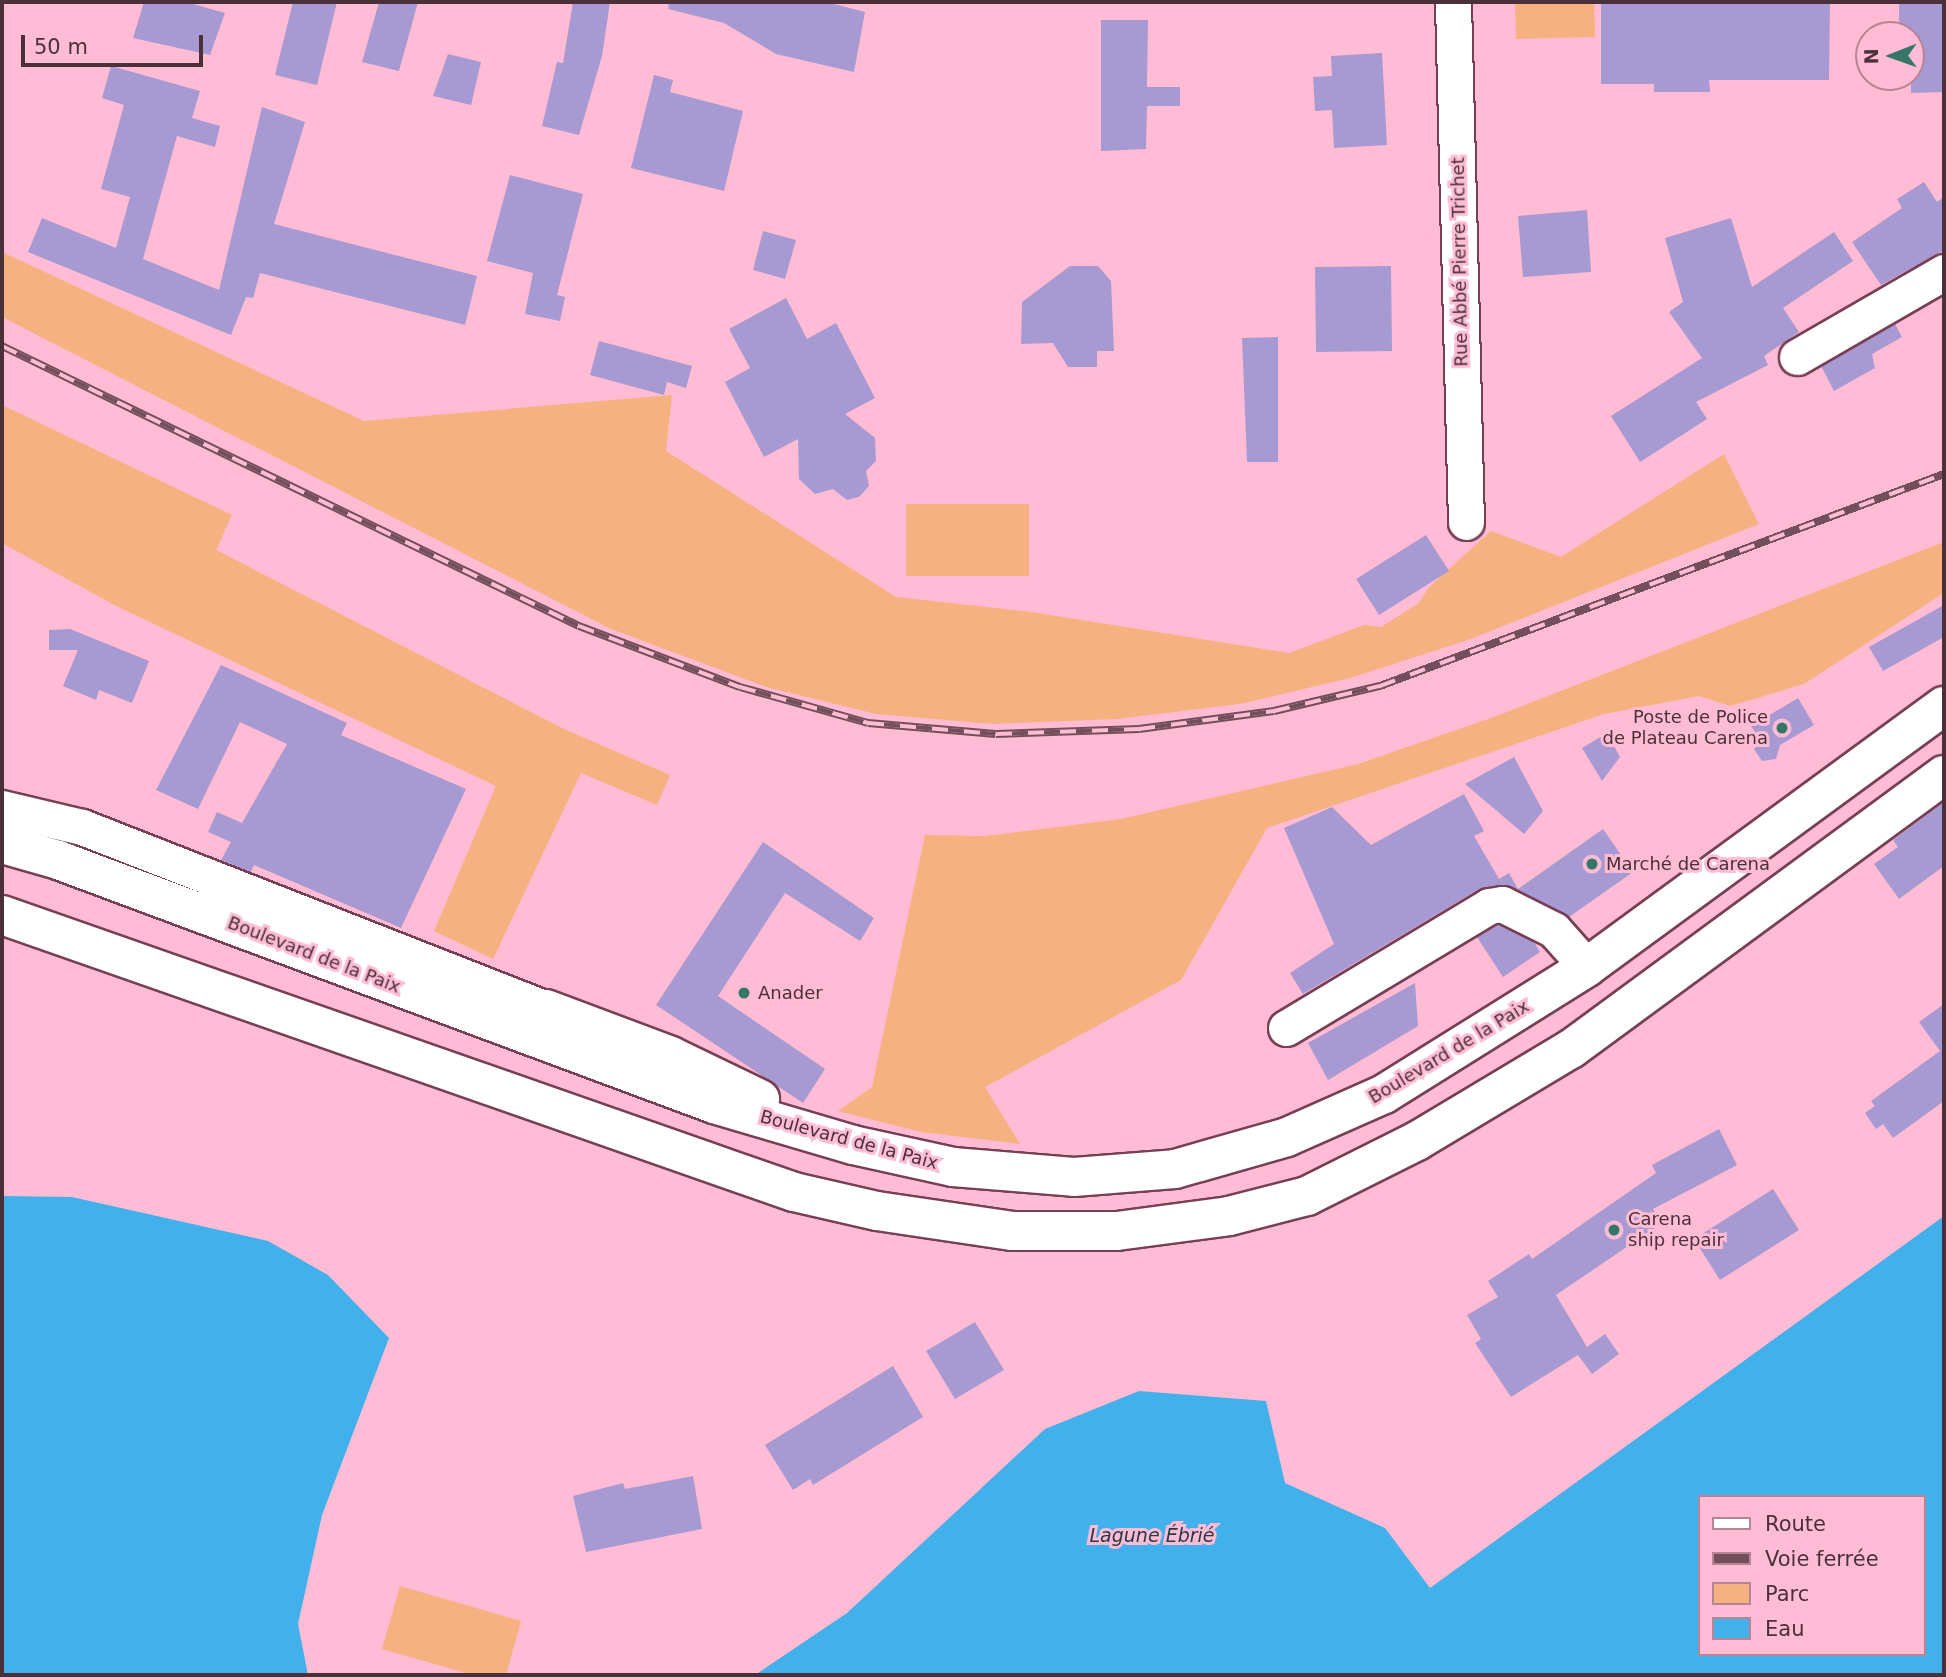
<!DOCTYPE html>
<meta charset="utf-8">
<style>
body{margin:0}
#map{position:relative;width:1946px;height:1677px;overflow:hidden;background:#ffbcd4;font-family:"DejaVu Sans",sans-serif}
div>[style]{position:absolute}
.green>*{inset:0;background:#f6b180}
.water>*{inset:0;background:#41b0eb}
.building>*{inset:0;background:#a799d1}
.roads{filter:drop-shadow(2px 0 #773f55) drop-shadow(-2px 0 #773f55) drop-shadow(0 2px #773f55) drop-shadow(0 -2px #773f55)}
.minor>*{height:35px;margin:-17.5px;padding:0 17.5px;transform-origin:17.5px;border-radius:17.5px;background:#fff}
.major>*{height:38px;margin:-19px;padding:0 19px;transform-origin:19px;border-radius:19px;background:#fff}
.rail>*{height:8px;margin-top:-4px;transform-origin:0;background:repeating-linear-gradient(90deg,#ffbcd4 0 16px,#724f5b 0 32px);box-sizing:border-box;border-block:2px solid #724f5b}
.dots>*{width:19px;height:19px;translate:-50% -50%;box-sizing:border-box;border:4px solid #ffbcd4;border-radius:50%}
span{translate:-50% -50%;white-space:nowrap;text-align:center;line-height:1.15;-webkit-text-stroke:6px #ffbcd4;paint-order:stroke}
.street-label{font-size:18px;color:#4a3039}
.poi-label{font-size:18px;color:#4a3039}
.right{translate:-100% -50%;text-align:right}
.left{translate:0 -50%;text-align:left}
.water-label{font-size:19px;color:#233b49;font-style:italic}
.frame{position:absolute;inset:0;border:4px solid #4a3039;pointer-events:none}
.legend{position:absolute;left:1698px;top:1495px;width:228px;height:161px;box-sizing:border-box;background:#ffbcd4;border:2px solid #b78496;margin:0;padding:9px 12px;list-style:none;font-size:21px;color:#4a3039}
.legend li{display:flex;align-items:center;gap:14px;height:35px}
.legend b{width:35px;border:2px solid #b78496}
.north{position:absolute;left:1855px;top:21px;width:70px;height:70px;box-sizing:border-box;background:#ffbcd4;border:2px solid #b78496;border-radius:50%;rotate:269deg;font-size:19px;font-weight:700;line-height:28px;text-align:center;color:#4a3039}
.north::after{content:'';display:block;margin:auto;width:24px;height:32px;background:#347667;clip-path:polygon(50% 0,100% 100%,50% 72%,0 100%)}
.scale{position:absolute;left:21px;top:35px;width:182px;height:32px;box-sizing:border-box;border:4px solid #4a3039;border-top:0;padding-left:9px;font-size:21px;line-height:24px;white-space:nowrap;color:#4a3039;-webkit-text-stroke:5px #ffbcd4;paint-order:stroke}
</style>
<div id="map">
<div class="green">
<div style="clip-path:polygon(1515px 2px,1594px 2px,1595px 37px,1516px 39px)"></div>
<div style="clip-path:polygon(2px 252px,364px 421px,672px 395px,666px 451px,896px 597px,1031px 612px,1289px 653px,1364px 625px,1381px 627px,1419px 603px,1429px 587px,1491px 531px,1561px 557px,1724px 454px,1759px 524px,1468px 640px,1350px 678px,1240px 704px,1117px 719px,992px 724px,876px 714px,766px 687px,611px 629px,2px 317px)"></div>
<div style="clip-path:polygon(2px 405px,232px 515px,216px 550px,564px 729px,670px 775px,657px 805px,581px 773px,493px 959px,434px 931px,496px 786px,114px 605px,2px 543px)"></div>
<div style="clip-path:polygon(906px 504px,1029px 504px,1029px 576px,906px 576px)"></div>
<div style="clip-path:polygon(1944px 542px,1944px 593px,1804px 684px,1730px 706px,1699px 696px,1604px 714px,1267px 828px,1181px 980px,985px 1087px,1020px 1144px,921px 1132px,838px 1111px,872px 1087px,925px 835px,985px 836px,1121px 819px,1358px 764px,1494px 717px)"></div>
<div style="clip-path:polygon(400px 1586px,521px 1621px,506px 1675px,473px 1675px,382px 1649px)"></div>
</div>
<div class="water">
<div style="clip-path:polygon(2px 1196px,72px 1197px,268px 1241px,328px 1275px,389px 1338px,322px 1515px,298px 1624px,308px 1675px,2px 1675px)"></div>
<div style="clip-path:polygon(evenodd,1944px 1216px,1944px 1675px,755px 1675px,847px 1613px,1045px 1429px,1139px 1391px,1266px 1401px,1285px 1483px,1385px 1528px,1430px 1588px,1944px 1216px,1699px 1497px,1923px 1497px,1923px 1654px,1699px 1654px,1699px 1497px)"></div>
</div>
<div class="building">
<div style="clip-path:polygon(144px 2px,186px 2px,225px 13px,210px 55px,133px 38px)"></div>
<div style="clip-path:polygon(293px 2px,337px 2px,317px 85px,275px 75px)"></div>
<div style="clip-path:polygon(379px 2px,418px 2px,399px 71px,362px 62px)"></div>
<div style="clip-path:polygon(573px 2px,610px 2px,602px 56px,579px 135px,542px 126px,557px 62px,563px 63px)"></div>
<div style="clip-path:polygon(669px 2px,826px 2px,865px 12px,854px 72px,776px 54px,724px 23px,668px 9px)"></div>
<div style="clip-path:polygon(1601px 2px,1830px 2px,1829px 80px,1709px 80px,1710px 92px,1654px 92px,1654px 84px,1601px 84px)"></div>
<div style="clip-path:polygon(1899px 2px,1944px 2px,1944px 92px,1911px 93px,1911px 35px,1899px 35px)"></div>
<div style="clip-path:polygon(1101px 20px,1148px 20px,1147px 87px,1180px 87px,1180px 106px,1147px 106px,1146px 149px,1101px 151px)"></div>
<div style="clip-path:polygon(1382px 53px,1387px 145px,1334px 148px,1332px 110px,1315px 111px,1313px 77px,1332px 76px,1331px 56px)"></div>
<div style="clip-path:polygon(448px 54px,481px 62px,471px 105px,433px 96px)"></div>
<div style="clip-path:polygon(111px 66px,200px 91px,192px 118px,220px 126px,215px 147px,177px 136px,143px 259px,219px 290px,262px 107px,305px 122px,274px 224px,477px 276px,465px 325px,260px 273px,253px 298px,246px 297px,231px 335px,28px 252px,42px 218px,116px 248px,130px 197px,101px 189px,124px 105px,102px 98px)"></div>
<div style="clip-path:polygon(654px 75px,673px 80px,670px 92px,743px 111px,724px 191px,631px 168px)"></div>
<div style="clip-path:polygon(510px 175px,583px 194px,557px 295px,565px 297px,560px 321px,525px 314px,533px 273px,487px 261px)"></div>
<div style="clip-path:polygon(1924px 182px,1937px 202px,1944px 197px,1944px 250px,1881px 285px,1852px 242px,1902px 208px,1897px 199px)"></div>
<div style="clip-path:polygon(1587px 210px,1591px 272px,1523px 277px,1518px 216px)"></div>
<div style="clip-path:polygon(1731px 218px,1752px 287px,1834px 232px,1853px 261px,1783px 308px,1799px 332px,1764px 356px,1768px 365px,1696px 402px,1707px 419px,1640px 462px,1611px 416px,1702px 358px,1669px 312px,1683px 302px,1665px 238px)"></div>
<div style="clip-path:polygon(763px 231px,796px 240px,785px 279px,753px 270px)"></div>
<div style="clip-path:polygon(1070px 266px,1098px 266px,1111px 281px,1114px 351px,1097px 351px,1097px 367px,1068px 367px,1053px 343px,1021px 344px,1022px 302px)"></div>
<div style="clip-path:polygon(1391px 266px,1392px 351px,1316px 352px,1315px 267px)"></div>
<div style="clip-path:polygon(786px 298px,807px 339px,836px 323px,875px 398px,845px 414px,875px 438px,876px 461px,866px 471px,869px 486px,859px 497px,847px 500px,833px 489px,815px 494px,799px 479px,798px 439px,764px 457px,725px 382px,750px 368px,729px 329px)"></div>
<div style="clip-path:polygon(1895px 324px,1902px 337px,1872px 354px,1875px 368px,1834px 391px,1821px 366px)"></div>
<div style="clip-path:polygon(1278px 337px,1278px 462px,1247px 462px,1242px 338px)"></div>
<div style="clip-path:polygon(599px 341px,692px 366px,686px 388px,667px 382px,664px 395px,590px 375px)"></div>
<div style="clip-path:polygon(1426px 535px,1449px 571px,1379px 615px,1356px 579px)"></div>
<div style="clip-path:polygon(1944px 605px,1944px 637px,1883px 671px,1869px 647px)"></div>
<div style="clip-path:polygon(70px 629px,149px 661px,132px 703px,99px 690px,96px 700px,63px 686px,78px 650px,49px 650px,49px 630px)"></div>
<div style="clip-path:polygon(221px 665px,347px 723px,341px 735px,466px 789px,401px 928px,254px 865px,251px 872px,221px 860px,231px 842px,208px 832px,217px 812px,242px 823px,287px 744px,240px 722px,198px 809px,156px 790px)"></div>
<div style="clip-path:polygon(1798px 698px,1814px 725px,1780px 745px,1776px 759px,1762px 761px,1754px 749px,1761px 741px,1751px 726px)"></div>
<div style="clip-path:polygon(1607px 733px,1620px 757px,1602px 781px,1582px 748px)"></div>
<div style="clip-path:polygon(1514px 757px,1543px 811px,1524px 834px,1465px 784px)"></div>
<div style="clip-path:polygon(1464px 794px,1484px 831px,1474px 836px,1499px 879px,1509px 873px,1518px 889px,1603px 829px,1633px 872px,1569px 917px,1510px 886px,1479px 889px,1303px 994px,1290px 973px,1334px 944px,1284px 828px,1332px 807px,1371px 845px)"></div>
<div style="clip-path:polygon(1944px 802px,1944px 866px,1899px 899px,1874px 864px,1898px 847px,1893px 840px)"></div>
<div style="clip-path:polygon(763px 842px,874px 918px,860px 941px,785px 893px,718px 996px,825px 1069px,803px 1103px,656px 1005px)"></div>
<div style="clip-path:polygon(1499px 925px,1534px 942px,1540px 952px,1503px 977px,1477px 937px)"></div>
<div style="clip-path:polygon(1415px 983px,1418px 1026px,1328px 1080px,1308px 1043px)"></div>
<div style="clip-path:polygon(1944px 1004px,1944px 1101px,1893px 1138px,1883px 1124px,1876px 1129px,1865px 1113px,1875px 1106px,1871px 1101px,1940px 1051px,1919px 1022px)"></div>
<div style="clip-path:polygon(1719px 1129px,1737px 1165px,1653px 1209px,1662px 1223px,1556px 1295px,1587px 1347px,1605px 1334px,1619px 1354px,1592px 1374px,1578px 1355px,1511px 1397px,1475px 1343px,1481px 1339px,1467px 1315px,1498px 1297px,1488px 1281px,1529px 1254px,1532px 1259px,1656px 1173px,1652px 1165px)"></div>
<div style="clip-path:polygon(1773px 1189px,1799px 1230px,1720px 1280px,1694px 1239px)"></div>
<div style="clip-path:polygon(975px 1322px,1004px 1370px,955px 1399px,926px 1351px)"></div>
<div style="clip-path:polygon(893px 1366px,923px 1417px,813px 1485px,810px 1479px,793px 1490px,765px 1445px)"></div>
<div style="clip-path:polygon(693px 1476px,702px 1529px,586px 1552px,573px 1496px,623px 1483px,625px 1489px)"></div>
</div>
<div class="roads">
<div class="minor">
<div style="left:1453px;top:2px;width:520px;rotate:88.57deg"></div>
<div style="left:1797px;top:357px;width:170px;rotate:-30deg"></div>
<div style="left:2px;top:808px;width:82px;rotate:13.4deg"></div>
<div style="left:82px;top:827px;width:498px;rotate:21.4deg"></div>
<div style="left:1286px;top:1028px;width:237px;rotate:-31deg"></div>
<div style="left:1489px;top:906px;width:13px;rotate:-9deg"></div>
<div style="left:1502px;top:904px;width:58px;rotate:26.6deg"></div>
<div style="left:1554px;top:930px;width:50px;rotate:48.3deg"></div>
</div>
<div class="major">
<div style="left:2px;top:844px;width:58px;rotate:15.9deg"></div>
<div style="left:58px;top:860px;width:700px;rotate:20.4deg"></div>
<div style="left:714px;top:1104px;width:145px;rotate:16.4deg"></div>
<div style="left:853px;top:1145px;width:102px;rotate:12.4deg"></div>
<div style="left:953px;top:1167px;width:121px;rotate:4.7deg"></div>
<div style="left:1074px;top:1177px;width:101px;rotate:-4.5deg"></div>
<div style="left:1175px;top:1169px;width:116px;rotate:-15.9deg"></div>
<div style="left:1287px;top:1137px;width:106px;rotate:-23.9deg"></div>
<div style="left:1384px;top:1094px;width:239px;rotate:-32deg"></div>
<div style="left:1587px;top:967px;width:442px;rotate:-36.2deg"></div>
<div style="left:2px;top:915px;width:839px;rotate:19.28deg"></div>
<div style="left:794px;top:1192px;width:85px;rotate:12.9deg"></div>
<div style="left:877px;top:1211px;width:136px;rotate:8.4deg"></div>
<div style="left:1012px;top:1231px;width:105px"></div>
<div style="left:1117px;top:1231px;width:113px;rotate:-7.6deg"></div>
<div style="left:1229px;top:1216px;width:81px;rotate:-14.4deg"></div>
<div style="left:1307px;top:1196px;width:123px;rotate:-26.6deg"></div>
<div style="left:1417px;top:1141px;width:179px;rotate:-30.9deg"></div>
<div style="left:1571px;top:1049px;width:463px;rotate:-36.3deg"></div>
<div style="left:546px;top:1009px;width:134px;rotate:20.6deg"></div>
<div style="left:671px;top:1056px;width:99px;rotate:25.8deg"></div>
</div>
</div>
<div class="rail">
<div style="left:2px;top:346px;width:641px;rotate:25.89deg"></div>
<div style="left:579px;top:626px;width:172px;rotate:20.8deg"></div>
<div style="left:740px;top:687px;width:133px;rotate:15.7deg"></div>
<div style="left:868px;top:723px;width:128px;rotate:4.9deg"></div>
<div style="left:996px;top:734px;width:143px;rotate:-2deg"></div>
<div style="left:1139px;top:729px;width:136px;rotate:-7.6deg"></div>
<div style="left:1274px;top:711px;width:109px;rotate:-13.3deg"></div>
<div style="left:1380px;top:686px;width:603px;rotate:-20.6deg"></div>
</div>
<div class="dots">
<div style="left:1782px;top:728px;background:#347667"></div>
<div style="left:1592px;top:864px;background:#347667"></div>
<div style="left:744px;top:993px;background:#347667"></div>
<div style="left:1614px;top:1230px;background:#347667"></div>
</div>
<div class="street-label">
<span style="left:1460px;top:262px;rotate:-91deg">Rue Abbé Pierre Trichet</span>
<span style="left:314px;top:955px;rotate:21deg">Boulevard de la Paix</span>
<span style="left:1449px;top:1052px;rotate:-31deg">Boulevard de la Paix</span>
<span style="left:849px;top:1140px;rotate:15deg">Boulevard de la Paix</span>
</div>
<div class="poi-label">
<span class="right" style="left:1768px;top:728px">Poste de Police<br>de Plateau Carena</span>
<span class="left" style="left:1606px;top:864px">Marché de Carena</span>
<span class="left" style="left:758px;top:993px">Anader</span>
<span class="left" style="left:1628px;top:1230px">Carena<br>ship repair</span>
</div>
<div class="water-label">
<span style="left:1152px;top:1536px">Lagune Ébrié</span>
</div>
<div class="frame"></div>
<ul class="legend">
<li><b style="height:9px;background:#fff"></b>Route</li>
<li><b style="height:9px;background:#724f5b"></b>Voie ferrée</li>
<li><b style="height:19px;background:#f6b180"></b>Parc</li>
<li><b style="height:19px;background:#41b0eb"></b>Eau</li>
</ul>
<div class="north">N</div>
<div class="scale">50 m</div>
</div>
